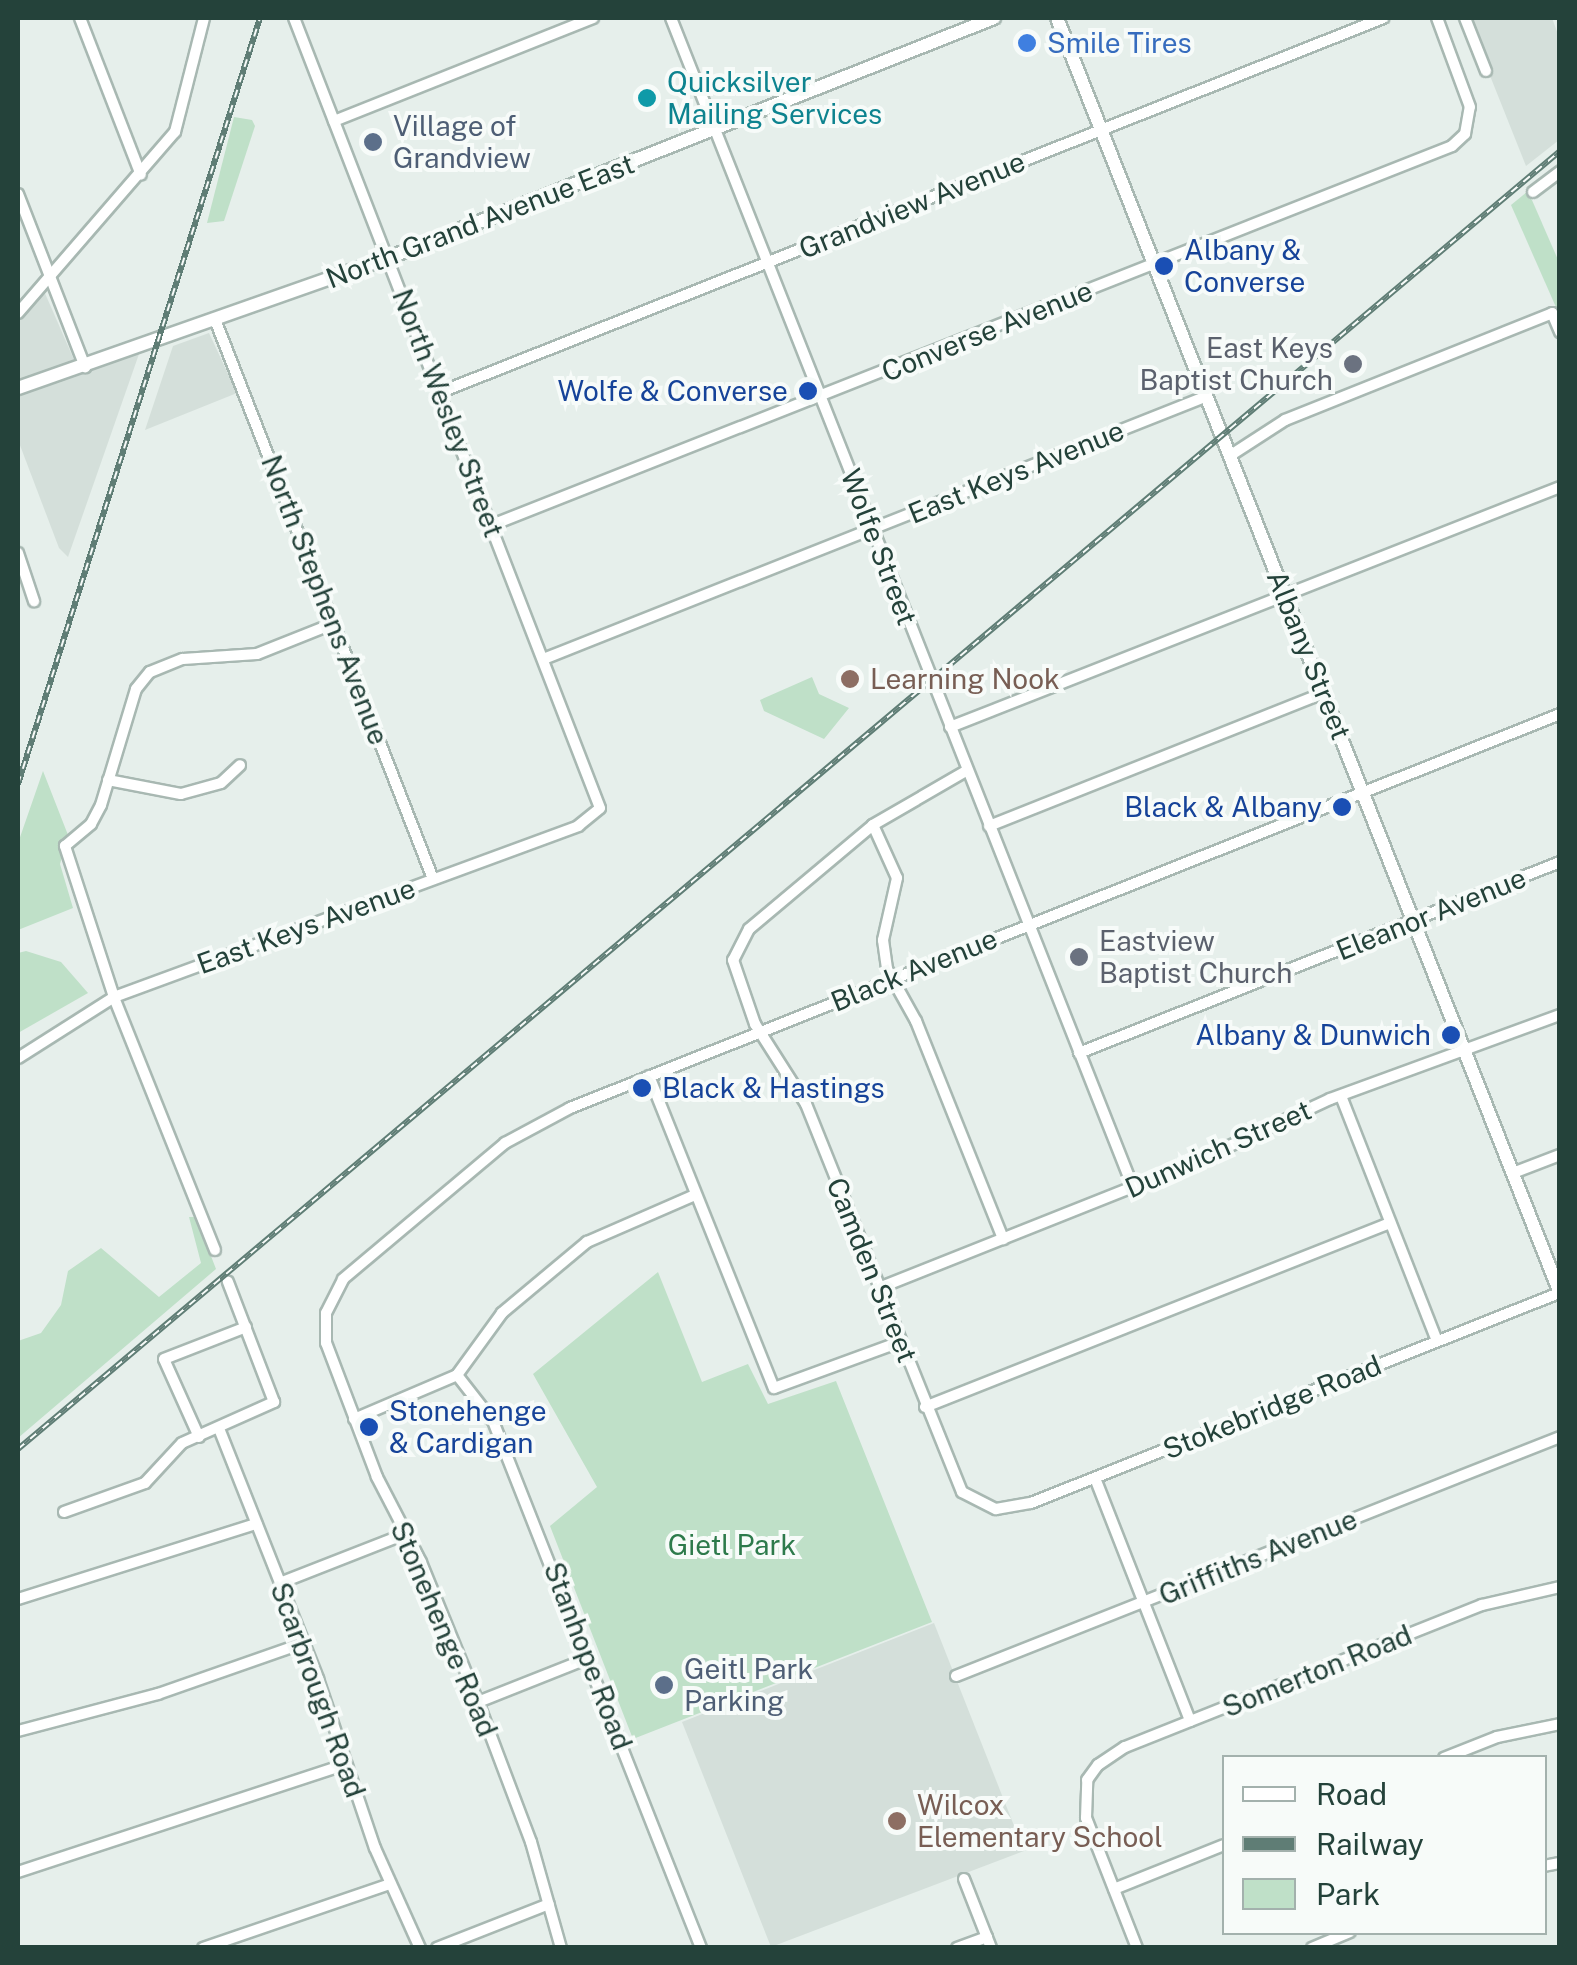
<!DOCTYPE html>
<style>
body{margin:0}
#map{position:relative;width:1577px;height:1965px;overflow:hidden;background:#e6efeb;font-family:"Public Sans",sans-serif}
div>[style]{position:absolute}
.built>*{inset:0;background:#d4dfda}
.green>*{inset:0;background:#bfe0c8}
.roads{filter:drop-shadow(2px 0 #a8b8b2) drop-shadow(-2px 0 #a8b8b2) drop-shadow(0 2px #a8b8b2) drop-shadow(0 -2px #a8b8b2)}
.minor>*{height:10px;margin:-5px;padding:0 5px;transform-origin:5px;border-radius:5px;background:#fff}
.tertiary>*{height:12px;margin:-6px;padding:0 6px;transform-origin:6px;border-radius:6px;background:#fff}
.rail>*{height:6px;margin-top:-3px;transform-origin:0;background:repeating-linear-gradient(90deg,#f7fbf9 0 8px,#5f7d75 0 16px);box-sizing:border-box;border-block:2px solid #5f7d75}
.dots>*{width:28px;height:28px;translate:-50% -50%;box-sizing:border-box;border:5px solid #f7fbf9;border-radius:50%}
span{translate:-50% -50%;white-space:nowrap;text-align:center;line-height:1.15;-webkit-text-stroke:8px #f7fbf9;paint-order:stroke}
.shop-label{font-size:28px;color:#366cbe}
.left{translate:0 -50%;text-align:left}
.culture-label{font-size:28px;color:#0d838f}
.service-label{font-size:28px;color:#4e5e75}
.street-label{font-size:28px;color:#24423a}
.transit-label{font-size:28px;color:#164399}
.right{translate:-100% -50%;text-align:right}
.worship-label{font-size:28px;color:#5b616d}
.education-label{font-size:28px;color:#785e54}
.park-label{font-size:28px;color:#2d7a4b}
.frame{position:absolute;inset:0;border:20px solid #24423a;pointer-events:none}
.legend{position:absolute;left:1222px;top:1755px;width:325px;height:180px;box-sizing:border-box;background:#f7fbf9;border:2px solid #a3b1ad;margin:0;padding:12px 18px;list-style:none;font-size:30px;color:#24423a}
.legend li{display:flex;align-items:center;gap:20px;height:50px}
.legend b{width:50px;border:2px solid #a3b1ad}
</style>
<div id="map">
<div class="built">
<div style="clip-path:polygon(1467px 18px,1552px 18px,1559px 37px,1559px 140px,1526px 166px)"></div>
<div style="clip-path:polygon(44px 291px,75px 362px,18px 382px,18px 321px)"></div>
<div style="clip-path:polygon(209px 333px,237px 393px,145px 430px,173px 346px)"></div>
<div style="clip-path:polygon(139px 354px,68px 557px,59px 548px,18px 440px,18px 393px)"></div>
<div style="clip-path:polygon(934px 1623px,1024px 1851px,771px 1947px,682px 1722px)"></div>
</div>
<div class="green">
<div style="clip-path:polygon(234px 117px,252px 120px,255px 126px,224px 221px,207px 223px)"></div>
<div style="clip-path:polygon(1528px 191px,1559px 262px,1559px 314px,1511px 205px)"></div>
<div style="clip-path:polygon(812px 677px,819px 694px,849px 708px,824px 739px,764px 711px,760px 700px)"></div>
<div style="clip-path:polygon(43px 771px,68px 835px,60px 864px,73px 908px,18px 930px,18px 843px)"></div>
<div style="clip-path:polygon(26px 951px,61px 962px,88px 993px,18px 1033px,18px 953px)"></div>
<div style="clip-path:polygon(189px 1217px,196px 1217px,216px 1269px,18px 1438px,18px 1341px,41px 1333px,61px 1305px,68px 1271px,101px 1248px,159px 1297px,201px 1263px)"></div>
<div style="clip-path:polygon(658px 1272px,702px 1382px,748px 1364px,768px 1404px,836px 1381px,932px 1622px,633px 1739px,550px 1526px,597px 1487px,533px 1374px)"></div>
</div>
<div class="roads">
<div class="minor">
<div style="left:80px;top:18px;width:168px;rotate:68.8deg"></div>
<div style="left:671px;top:18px;width:1257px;rotate:68.44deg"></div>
<div style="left:1465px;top:18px;width:57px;rotate:68.4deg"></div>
<div style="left:334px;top:121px;width:279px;rotate:-21.7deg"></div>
<div style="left:1533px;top:192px;width:34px;rotate:-37deg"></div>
<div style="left:18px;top:194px;width:186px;rotate:68.8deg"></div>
<div style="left:18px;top:313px;width:240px;rotate:-49.1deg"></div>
<div style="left:175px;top:132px;width:118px;rotate:-75.7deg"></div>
<div style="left:216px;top:322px;width:598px;rotate:68.71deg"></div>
<div style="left:441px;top:392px;width:1014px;rotate:-21.65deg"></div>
<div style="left:1231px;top:455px;width:64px;rotate:-32.9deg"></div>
<div style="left:1285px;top:420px;width:288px;rotate:-21.8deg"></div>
<div style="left:1552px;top:313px;width:21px;rotate:67deg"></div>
<div style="left:492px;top:525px;width:1032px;rotate:-21.54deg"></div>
<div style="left:1452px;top:146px;width:18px;rotate:-43deg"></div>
<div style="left:1465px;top:134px;width:27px;rotate:-80deg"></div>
<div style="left:1470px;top:107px;width:95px;rotate:-110.3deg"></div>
<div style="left:18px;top:553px;width:51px;rotate:71.6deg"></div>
<div style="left:546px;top:658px;width:711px;rotate:-21.62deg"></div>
<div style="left:950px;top:727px;width:656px;rotate:-21.48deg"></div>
<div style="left:966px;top:771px;width:108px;rotate:149.9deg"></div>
<div style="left:873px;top:825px;width:162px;rotate:140deg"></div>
<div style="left:749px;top:929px;width:35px;rotate:117deg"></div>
<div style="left:733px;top:960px;width:68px;rotate:71deg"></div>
<div style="left:755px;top:1024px;width:95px;rotate:57.5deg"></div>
<div style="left:806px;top:1104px;width:418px;rotate:68.1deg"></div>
<div style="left:962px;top:1492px;width:38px;rotate:27deg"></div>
<div style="left:996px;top:1509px;width:36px;rotate:-10deg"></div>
<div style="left:1031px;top:1503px;width:568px;rotate:-21.69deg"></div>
<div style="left:108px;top:780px;width:74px;rotate:10.9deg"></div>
<div style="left:181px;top:794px;width:41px;rotate:-15.4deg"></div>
<div style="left:221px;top:783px;width:26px;rotate:-43deg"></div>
<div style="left:873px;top:825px;width:58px;rotate:65.6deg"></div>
<div style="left:897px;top:878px;width:64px;rotate:102.7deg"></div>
<div style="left:883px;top:940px;width:29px;rotate:82deg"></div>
<div style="left:887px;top:969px;width:60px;rotate:60.9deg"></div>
<div style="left:916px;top:1021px;width:235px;rotate:68.2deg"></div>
<div style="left:989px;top:826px;width:360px;rotate:-21.7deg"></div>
<div style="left:1079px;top:1053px;width:518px;rotate:-21.66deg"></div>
<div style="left:18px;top:1058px;width:114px;rotate:-32.4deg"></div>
<div style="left:114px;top:997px;width:495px;rotate:-20.2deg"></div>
<div style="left:578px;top:826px;width:28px;rotate:-39deg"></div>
<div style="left:600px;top:808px;width:847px;rotate:-111.17deg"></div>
<div style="left:649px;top:1076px;width:336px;rotate:68.2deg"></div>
<div style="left:774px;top:1388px;width:134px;rotate:-20.1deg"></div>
<div style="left:1341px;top:1096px;width:263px;rotate:68.6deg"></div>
<div style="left:1513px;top:1173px;width:50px;rotate:-21deg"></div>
<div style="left:215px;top:1250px;width:272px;rotate:-111.8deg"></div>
<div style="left:114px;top:997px;width:159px;rotate:-108deg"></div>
<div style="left:65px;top:846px;width:34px;rotate:-40deg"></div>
<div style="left:91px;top:824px;width:21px;rotate:-62deg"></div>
<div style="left:101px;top:805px;width:121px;rotate:-73.2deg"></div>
<div style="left:136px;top:689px;width:22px;rotate:-51deg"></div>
<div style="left:150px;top:672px;width:35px;rotate:-22deg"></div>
<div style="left:183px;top:659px;width:74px;rotate:-3.9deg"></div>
<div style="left:257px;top:654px;width:84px;rotate:-21.7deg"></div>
<div style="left:879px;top:1288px;width:338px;rotate:-21.7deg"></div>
<div style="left:1193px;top:1163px;width:151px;rotate:-25deg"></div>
<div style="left:1330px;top:1099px;width:245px;rotate:-20.1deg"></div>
<div style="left:457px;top:1375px;width:58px;rotate:52deg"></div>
<div style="left:493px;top:1421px;width:567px;rotate:68.46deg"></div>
<div style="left:925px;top:1407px;width:500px;rotate:-21.59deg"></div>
<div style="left:354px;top:1419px;width:112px;rotate:-23.1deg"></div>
<div style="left:457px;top:1375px;width:77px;rotate:-54deg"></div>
<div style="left:502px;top:1313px;width:111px;rotate:-39.9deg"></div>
<div style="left:587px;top:1242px;width:118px;rotate:-23.5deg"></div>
<div style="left:220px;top:1431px;width:267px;rotate:68.4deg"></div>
<div style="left:318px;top:1679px;width:178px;rotate:71.4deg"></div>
<div style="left:375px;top:1848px;width:110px;rotate:65.8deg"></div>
<div style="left:199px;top:1437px;width:85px;rotate:-114.2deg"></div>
<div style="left:164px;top:1359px;width:88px;rotate:-21.3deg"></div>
<div style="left:1095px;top:1478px;width:261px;rotate:68.6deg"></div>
<div style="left:64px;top:1512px;width:86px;rotate:-19.7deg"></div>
<div style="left:145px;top:1483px;width:54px;rotate:-47.2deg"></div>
<div style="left:182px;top:1443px;width:101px;rotate:-24deg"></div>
<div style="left:274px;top:1402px;width:129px;rotate:-111deg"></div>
<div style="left:280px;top:1583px;width:134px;rotate:-21.4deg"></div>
<div style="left:18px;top:1599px;width:250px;rotate:-17.5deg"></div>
<div style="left:956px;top:1676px;width:650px;rotate:-21.59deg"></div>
<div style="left:478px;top:1702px;width:119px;rotate:-21.6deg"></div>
<div style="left:18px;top:1731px;width:145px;rotate:-14.8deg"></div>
<div style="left:158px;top:1694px;width:155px;rotate:-19.3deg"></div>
<div style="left:1444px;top:1758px;width:57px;rotate:-21.6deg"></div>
<div style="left:1497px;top:1737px;width:64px;rotate:-11.7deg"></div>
<div style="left:1544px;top:1866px;width:16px;rotate:-11deg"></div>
<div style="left:18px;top:1872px;width:345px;rotate:-18.2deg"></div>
<div style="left:964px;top:1879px;width:74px;rotate:68.6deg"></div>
<div style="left:1114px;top:1889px;width:118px;rotate:-21.8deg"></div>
<div style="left:203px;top:1948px;width:198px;rotate:-18.9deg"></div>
<div style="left:437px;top:1948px;width:120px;rotate:-21.4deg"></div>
<div style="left:561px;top:1948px;width:110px;rotate:-105.8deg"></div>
<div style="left:531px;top:1842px;width:150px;rotate:-110.7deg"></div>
<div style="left:478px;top:1702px;width:151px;rotate:-112.2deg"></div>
<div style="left:421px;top:1562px;width:96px;rotate:-117.4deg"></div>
<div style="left:377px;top:1477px;width:143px;rotate:-110.8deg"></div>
<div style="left:326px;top:1343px;width:30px;rotate:-90deg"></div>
<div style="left:326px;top:1313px;width:38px;rotate:-63deg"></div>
<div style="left:343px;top:1279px;width:212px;rotate:-40deg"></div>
<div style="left:505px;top:1143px;width:74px;rotate:-28.3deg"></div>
<div style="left:570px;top:1108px;width:1066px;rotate:-21.7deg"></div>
<div style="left:957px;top:1948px;width:32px;rotate:-20deg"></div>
<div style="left:1137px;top:1948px;width:140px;rotate:-111.4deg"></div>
<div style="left:1086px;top:1818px;width:38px;rotate:-88deg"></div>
<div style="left:1087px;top:1780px;width:19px;rotate:-54deg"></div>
<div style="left:1098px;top:1765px;width:32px;rotate:-34deg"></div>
<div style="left:1125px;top:1747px;width:384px;rotate:-21.7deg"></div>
<div style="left:1482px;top:1605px;width:80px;rotate:-13deg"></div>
<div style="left:1312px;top:1948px;width:41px;rotate:-22.8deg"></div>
</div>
<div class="tertiary">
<div style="left:1057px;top:18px;width:1371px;rotate:68.47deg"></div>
<div style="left:18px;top:388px;width:392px;rotate:-19.4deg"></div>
<div style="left:388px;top:258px;width:652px;rotate:-21.61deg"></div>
</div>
</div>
<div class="rail">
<div style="left:18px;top:784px;width:803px;rotate:-72.47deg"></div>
<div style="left:18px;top:1449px;width:2016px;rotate:-40.09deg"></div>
</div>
<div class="dots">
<div style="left:1027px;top:43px;background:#3f7fe0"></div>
<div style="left:647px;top:98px;background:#0f9aa8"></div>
<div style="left:373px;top:142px;background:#5c6f8a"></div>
<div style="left:1164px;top:266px;background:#1a4fb4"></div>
<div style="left:1353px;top:364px;background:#6b7280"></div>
<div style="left:808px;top:391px;background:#1a4fb4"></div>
<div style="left:850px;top:679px;background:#8d6e63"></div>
<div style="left:1342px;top:807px;background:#1a4fb4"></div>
<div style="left:1079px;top:957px;background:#6b7280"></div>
<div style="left:1451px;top:1035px;background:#1a4fb4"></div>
<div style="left:642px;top:1088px;background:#1a4fb4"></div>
<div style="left:369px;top:1427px;background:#1a4fb4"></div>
<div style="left:664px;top:1685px;background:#5c6f8a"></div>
<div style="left:897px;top:1821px;background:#8d6e63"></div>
</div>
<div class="shop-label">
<span class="left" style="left:1047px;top:43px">Smile Tires</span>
</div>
<div class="culture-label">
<span class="left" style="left:667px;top:98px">Quicksilver<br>Mailing Services</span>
</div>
<div class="service-label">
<span class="left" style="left:393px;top:142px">Village of<br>Grandview</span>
<span class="left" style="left:684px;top:1685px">Geitl Park<br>Parking</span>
</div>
<div class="street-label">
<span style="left:912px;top:205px;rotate:-22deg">Grandview Avenue</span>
<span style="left:480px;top:221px;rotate:-21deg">North Grand Avenue East</span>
<span style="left:987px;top:331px;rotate:-22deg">Converse Avenue</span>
<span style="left:448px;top:413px;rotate:69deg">North Wesley Street</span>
<span style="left:1016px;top:472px;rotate:-22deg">East Keys Avenue</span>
<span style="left:879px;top:547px;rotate:69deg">Wolfe Street</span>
<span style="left:325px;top:600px;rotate:69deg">North Stephens Avenue</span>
<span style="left:1309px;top:655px;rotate:68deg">Albany Street</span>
<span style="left:1431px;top:914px;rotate:-22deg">Eleanor Avenue</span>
<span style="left:306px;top:926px;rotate:-20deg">East Keys Avenue</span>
<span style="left:914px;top:970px;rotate:-22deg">Black Avenue</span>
<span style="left:1218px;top:1149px;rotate:-24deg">Dunwich Street</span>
<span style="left:872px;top:1270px;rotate:68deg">Camden Street</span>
<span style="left:1272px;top:1407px;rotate:-22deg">Stokebridge Road</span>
<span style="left:1258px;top:1557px;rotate:-22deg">Griffiths Avenue</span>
<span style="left:444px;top:1629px;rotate:67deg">Stonehenge Road</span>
<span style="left:588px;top:1656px;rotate:69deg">Stanhope Road</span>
<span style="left:1317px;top:1671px;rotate:-22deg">Somerton Road</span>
<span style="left:318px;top:1690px;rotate:70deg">Scarbrough Road</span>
</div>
<div class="transit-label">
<span class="left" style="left:1184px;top:266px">Albany &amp;<br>Converse</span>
<span class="right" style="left:788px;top:391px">Wolfe &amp; Converse</span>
<span class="right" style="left:1322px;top:807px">Black &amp; Albany</span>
<span class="right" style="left:1431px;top:1035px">Albany &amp; Dunwich</span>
<span class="left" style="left:662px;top:1088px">Black &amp; Hastings</span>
<span class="left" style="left:389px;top:1427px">Stonehenge<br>&amp; Cardigan</span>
</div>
<div class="worship-label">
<span class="right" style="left:1333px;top:364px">East Keys<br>Baptist Church</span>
<span class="left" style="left:1099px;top:957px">Eastview<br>Baptist Church</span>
</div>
<div class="education-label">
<span class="left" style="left:870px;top:679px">Learning Nook</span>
<span class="left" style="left:917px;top:1821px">Wilcox<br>Elementary School</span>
</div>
<div class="park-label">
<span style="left:732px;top:1545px">Gietl Park</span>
</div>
<div class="frame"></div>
<ul class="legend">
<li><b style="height:12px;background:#fff"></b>Road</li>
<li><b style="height:12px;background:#5f7d75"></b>Railway</li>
<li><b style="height:28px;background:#bfe0c8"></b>Park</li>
</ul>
</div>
